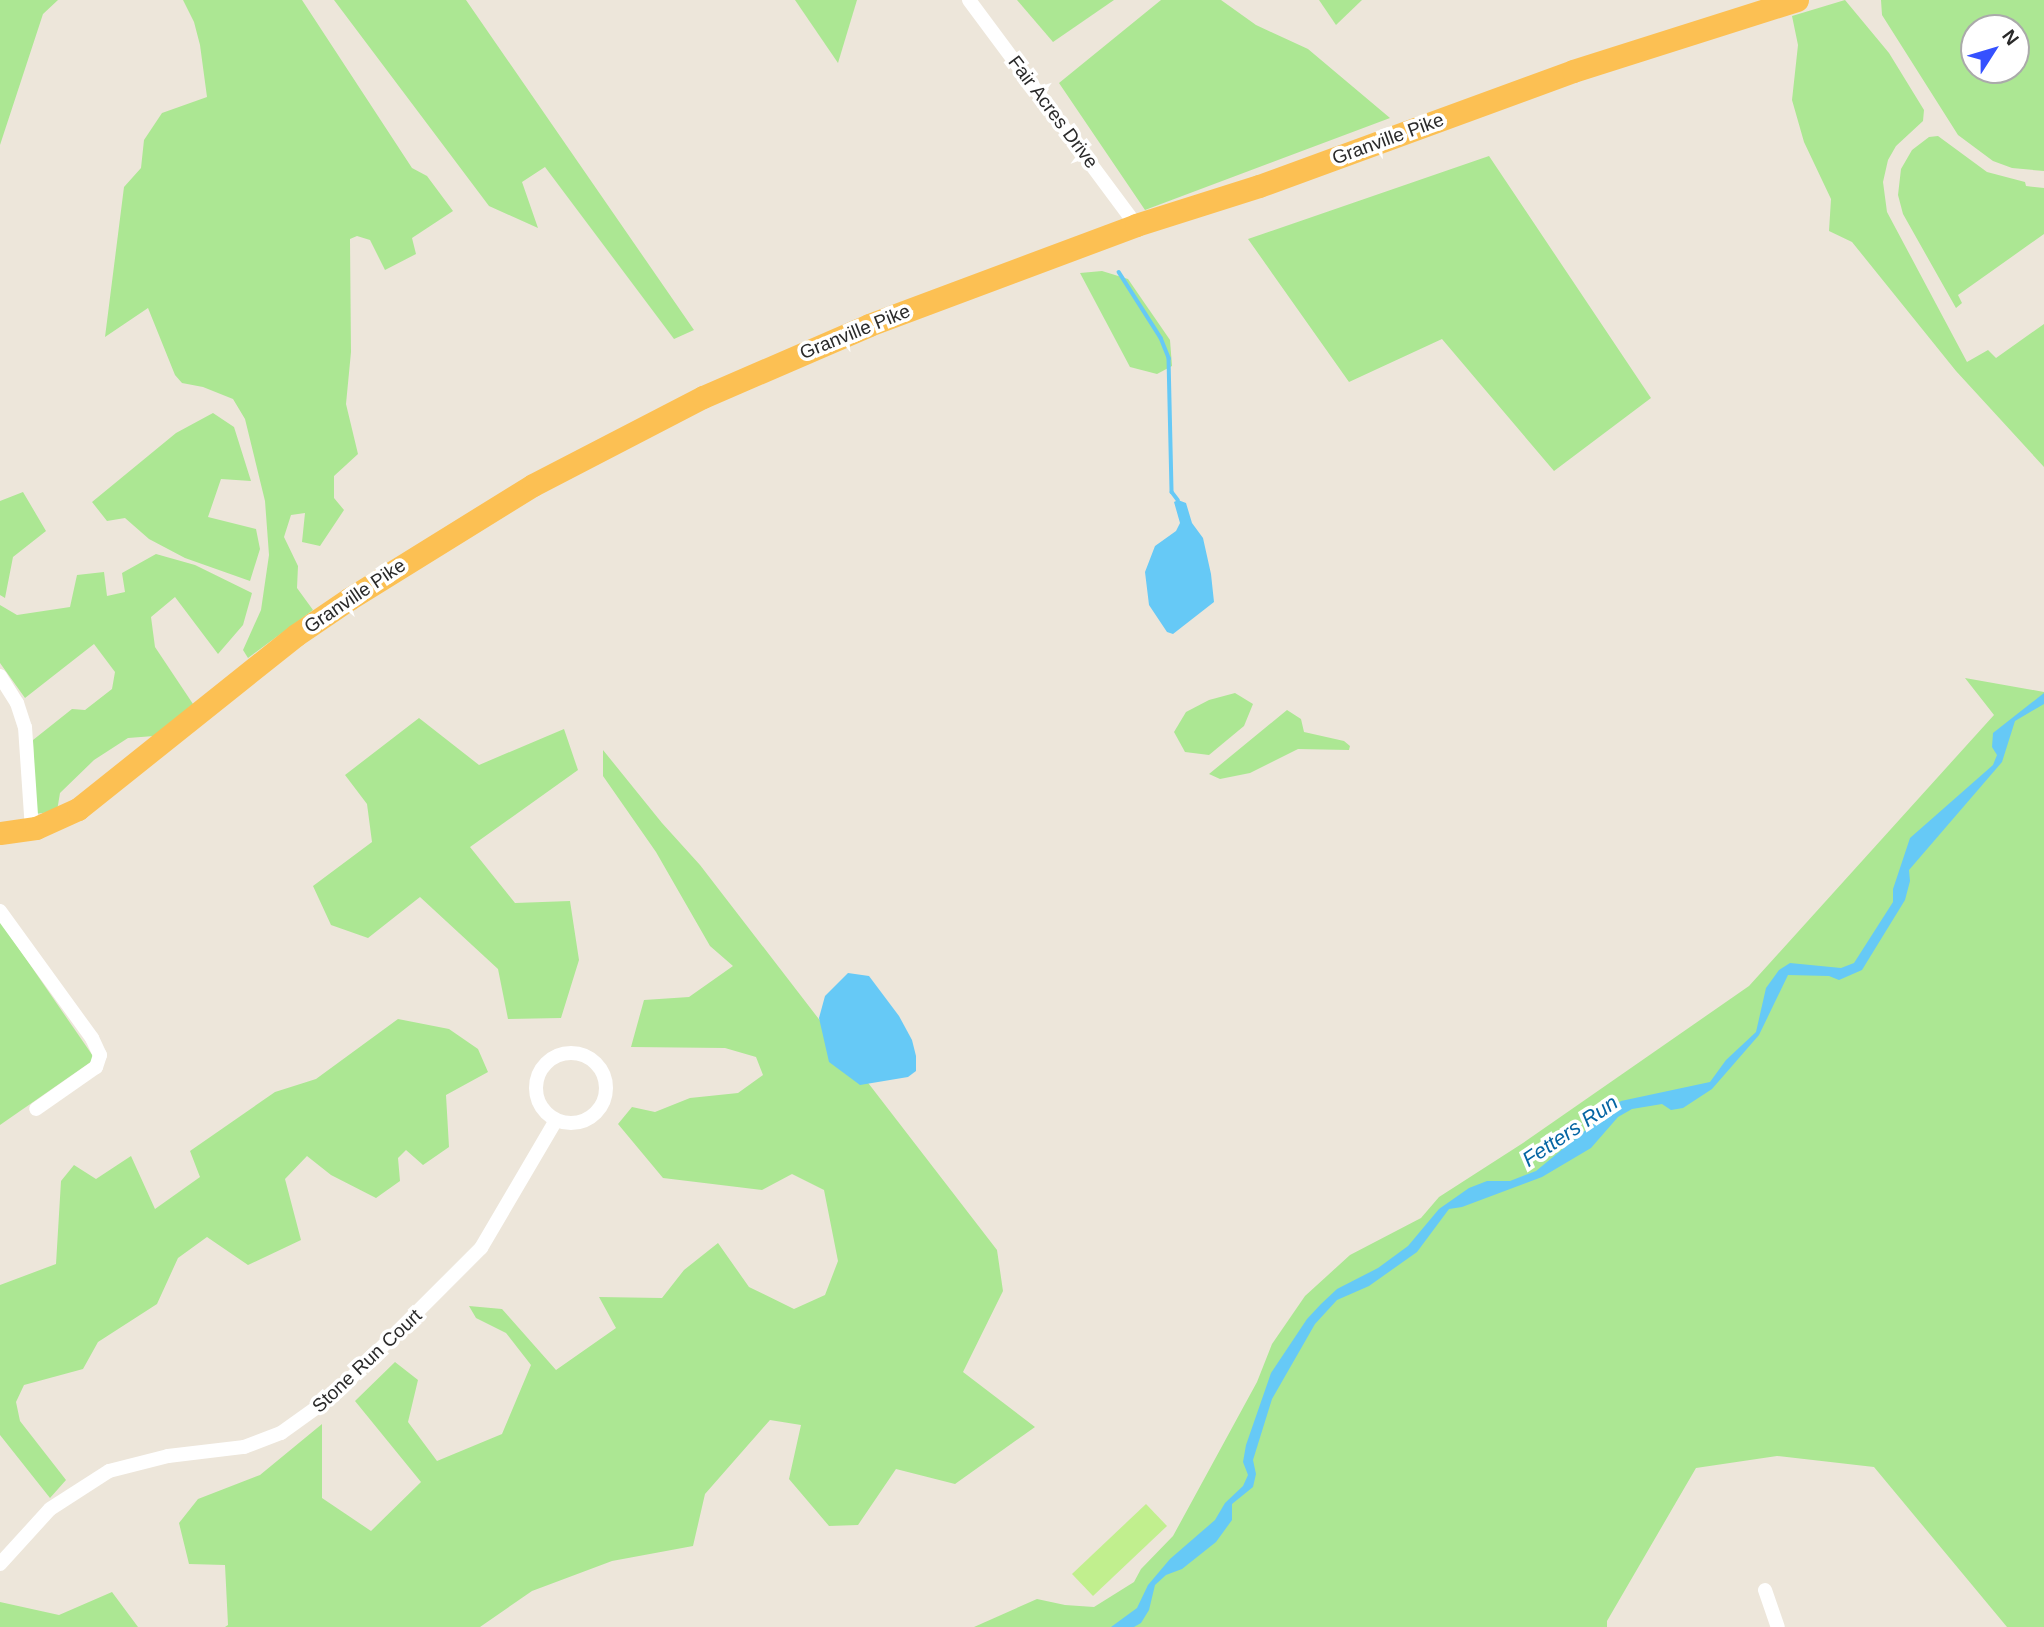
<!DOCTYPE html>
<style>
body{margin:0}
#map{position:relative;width:2044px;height:1627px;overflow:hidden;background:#ede6da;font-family:Helvetica,sans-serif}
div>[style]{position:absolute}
.green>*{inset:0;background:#ace793}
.pitch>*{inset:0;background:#c1ef8e}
.water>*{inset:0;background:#66c9f6}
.stream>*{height:3.5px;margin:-1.75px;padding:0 1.75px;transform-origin:1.75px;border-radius:1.75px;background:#66c9f6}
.minor>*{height:14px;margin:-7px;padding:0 7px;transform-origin:7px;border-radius:7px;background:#fff}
.minor>.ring{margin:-7px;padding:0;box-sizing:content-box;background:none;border:14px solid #fff;border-radius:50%}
.trunk>*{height:23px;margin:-11.5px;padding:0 11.5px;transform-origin:11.5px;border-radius:11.5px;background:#fcc053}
span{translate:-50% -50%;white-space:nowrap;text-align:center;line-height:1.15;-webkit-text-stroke:7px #fff;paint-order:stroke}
.street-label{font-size:19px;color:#2a2a2a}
.water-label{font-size:21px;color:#0565a3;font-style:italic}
.north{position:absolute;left:1960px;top:14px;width:70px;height:70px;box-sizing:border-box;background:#fff;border:2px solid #aaa;border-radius:50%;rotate:53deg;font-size:19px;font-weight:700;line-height:28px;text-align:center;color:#2a2a2a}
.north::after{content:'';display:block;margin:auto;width:24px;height:32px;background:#3551ff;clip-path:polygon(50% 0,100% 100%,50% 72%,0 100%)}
</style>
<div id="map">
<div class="green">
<div style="clip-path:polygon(0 0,58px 0,43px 14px,0 145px)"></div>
<div style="clip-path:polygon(183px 0,302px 0,412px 168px,427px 176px,453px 211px,412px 238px,416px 254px,385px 270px,370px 240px,357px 236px,350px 239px,351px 352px,346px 404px,358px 454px,334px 476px,334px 498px,344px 510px,320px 546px,302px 542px,305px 513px,291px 515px,284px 537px,298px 566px,297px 588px,313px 610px,248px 658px,243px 650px,261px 610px,269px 555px,265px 501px,245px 419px,233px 399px,203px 387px,182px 383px,175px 375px,148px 308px,105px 337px,124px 187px,141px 168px,144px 140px,162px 113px,207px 97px,200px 45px,194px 22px)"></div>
<div style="clip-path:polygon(334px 0,466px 0,694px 330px,674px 339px,545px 167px,522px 182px,538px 228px,489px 206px)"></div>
<div style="clip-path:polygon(795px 0,857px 0,838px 63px)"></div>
<div style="clip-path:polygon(1017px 0,1114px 0,1053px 42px)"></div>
<div style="clip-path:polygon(1161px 0,1221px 0,1256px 25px,1308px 49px,1390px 118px,1145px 210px,1059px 83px)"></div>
<div style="clip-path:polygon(1319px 0,1362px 0,1336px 25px)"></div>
<div style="clip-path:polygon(1845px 0,1889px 53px,1924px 110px,1923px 121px,1896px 146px,1888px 160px,1883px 182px,1887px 212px,1967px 362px,1988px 350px,1996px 358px,2044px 324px,2044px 467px,1956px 371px,1852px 242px,1829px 231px,1831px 199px,1804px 142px,1792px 100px,1798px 45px,1792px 16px)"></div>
<div style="clip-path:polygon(evenodd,1881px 0,2044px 0,2044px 171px,2012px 168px,1993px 161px,1958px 135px,1882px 15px,1881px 0,2016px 28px,2016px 70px,1974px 70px,1974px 28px,2016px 28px)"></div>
<div style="clip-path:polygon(1938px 136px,1987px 172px,2025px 182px,2026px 186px,2044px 188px,2044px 234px,1958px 295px,1962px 303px,1956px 308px,1903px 214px,1898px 195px,1901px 169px,1912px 150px,1929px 137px)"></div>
<div style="clip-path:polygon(1489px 156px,1651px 398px,1554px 471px,1442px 339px,1349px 382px,1248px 239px)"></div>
<div style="clip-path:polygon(1102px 271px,1128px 279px,1170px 340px,1172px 366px,1157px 374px,1130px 367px,1080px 273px)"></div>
<div style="clip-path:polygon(213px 413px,234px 427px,251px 481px,221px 479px,208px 517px,256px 529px,260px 549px,250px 581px,185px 558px,149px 539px,125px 518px,107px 521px,92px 502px,176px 433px)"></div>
<div style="clip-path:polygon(23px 492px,46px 531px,13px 557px,5px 598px,0 595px,0 501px)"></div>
<div style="clip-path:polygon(156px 554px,195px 565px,252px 593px,243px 625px,218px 654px,175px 597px,151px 617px,155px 647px,193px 704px,154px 736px,128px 738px,94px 760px,60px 793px,57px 811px,35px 814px,33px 740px,72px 709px,85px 710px,112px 689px,115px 672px,94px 644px,25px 698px,0 663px,0 605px,17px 615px,70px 607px,77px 575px,104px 572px,107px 596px,125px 592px,122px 573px)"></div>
<div style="clip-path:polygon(1965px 678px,2044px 692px,2044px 1627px,2007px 1627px,1874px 1467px,1777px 1456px,1696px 1468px,1607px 1621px,1607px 1627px,974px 1627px,1037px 1599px,1065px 1605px,1094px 1607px,1134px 1582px,1141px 1569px,1173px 1536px,1257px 1382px,1272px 1344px,1305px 1296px,1350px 1255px,1421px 1218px,1439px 1197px,1523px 1143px,1749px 986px,1994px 715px)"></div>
<div style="clip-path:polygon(1235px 693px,1253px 704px,1244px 726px,1209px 755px,1185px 752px,1174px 732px,1186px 712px,1209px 700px)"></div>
<div style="clip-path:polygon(1287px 710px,1301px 719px,1304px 732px,1344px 741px,1350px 746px,1349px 750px,1298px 749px,1250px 773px,1220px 779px,1209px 774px)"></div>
<div style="clip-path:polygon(419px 718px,479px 765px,564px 729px,578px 770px,470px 847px,515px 903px,570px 901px,579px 960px,561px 1018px,508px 1019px,498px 969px,420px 897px,368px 938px,331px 925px,313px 886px,372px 842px,367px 804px,345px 775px)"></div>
<div style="clip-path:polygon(603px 750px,662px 823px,700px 865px,997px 1250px,1003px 1291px,963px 1372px,1035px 1427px,955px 1484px,896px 1469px,858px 1525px,829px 1526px,789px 1479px,801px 1425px,770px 1420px,705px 1494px,693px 1546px,612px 1561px,532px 1591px,480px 1627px,225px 1627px,228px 1625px,225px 1565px,189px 1564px,179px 1523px,198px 1499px,260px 1475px,322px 1424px,322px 1498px,371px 1531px,421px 1482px,355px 1401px,395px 1362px,418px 1380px,408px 1422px,437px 1461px,502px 1434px,531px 1365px,506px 1333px,476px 1318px,469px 1306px,502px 1309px,556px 1370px,616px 1328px,599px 1297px,662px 1298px,684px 1270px,718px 1243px,749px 1287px,794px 1309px,825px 1295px,838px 1261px,824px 1190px,792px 1174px,762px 1190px,663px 1178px,618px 1124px,632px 1107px,655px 1112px,690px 1098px,738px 1093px,763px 1075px,756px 1057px,725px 1048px,631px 1047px,644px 1000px,689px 997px,733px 966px,710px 946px,656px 852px,603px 776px)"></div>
<div style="clip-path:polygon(0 921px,95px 1059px,0 1125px)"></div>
<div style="clip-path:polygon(398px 1019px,449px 1029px,478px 1049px,488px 1072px,446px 1095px,449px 1147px,423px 1165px,406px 1150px,398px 1158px,400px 1181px,376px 1198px,331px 1175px,307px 1156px,285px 1179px,301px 1240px,248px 1265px,207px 1237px,178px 1258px,157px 1304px,98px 1342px,83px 1369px,24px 1385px,16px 1402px,20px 1421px,66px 1480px,50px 1498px,0 1435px,0 1285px,56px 1264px,61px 1181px,74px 1165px,96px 1179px,131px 1156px,155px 1209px,200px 1177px,190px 1151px,275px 1092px,316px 1079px)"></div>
<div style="clip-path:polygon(112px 1592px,138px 1627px,0 1627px,0 1602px,59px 1615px)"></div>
</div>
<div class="pitch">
<div style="clip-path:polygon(1146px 1504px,1167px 1526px,1093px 1596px,1072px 1574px)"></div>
</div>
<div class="water">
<div style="clip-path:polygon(1178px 500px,1186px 503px,1192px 523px,1203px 538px,1211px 574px,1214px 602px,1173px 634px,1167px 632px,1149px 605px,1145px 572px,1155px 546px,1176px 531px,1180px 523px,1174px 502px)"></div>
<div style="clip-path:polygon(2044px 693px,2044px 704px,2015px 721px,2002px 762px,1909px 870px,1910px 881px,1905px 900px,1862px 970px,1839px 980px,1829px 976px,1788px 975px,1759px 1035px,1712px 1089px,1683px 1108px,1671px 1110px,1662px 1104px,1632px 1109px,1618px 1117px,1591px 1148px,1542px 1177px,1462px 1207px,1449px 1209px,1417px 1252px,1369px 1286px,1337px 1300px,1315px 1324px,1272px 1399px,1253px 1460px,1256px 1474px,1253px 1487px,1232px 1504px,1232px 1520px,1216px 1542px,1182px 1569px,1166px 1575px,1155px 1585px,1149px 1610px,1141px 1623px,1134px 1627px,1111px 1627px,1137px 1608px,1148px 1585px,1170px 1559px,1215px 1520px,1225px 1503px,1243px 1486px,1248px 1475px,1243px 1462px,1246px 1445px,1271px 1373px,1307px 1319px,1321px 1304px,1337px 1289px,1378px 1268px,1408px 1246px,1439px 1209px,1469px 1188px,1487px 1181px,1510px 1181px,1536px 1171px,1621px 1101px,1710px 1082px,1726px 1060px,1756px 1032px,1766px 988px,1779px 970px,1790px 963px,1841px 968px,1854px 963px,1893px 902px,1893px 889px,1910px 838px,1993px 765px,1997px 755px,1992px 747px,1993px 733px)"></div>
<div style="clip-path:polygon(848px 973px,869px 976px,899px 1016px,912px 1040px,916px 1056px,916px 1071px,908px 1077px,860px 1085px,829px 1062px,819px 1018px,825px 996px)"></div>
</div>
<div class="stream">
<div style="left:1119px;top:272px;width:78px;rotate:57.5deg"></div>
<div style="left:1161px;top:338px;width:22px;rotate:68deg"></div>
<div style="left:1169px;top:358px;width:134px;rotate:88.7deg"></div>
<div style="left:1172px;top:492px;width:10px;rotate:53deg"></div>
</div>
<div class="minor">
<div style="left:969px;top:0;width:280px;rotate:53.4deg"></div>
<div style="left:0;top:676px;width:32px;rotate:58deg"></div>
<div style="left:17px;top:703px;width:25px;rotate:72deg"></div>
<div style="left:25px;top:727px;width:102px;rotate:86.1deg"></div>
<div style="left:0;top:911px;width:157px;rotate:54.1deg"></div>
<div style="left:92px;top:1038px;width:19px;rotate:65deg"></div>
<div style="left:100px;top:1055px;width:13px;rotate:108deg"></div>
<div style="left:96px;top:1067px;width:73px;rotate:145deg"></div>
<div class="ring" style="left:536px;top:1053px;width:56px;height:56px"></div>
<div style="left:0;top:1564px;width:74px;rotate:-47.7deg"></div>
<div style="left:50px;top:1509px;width:70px;rotate:-32.8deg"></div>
<div style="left:109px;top:1471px;width:61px;rotate:-14.3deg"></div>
<div style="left:168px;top:1456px;width:77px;rotate:-6.8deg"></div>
<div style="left:244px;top:1447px;width:40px;rotate:-21deg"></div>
<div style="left:281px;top:1433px;width:65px;rotate:-35.6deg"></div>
<div style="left:334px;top:1395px;width:208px;rotate:-45deg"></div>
<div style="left:481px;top:1248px;width:148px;rotate:-59.6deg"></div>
<div style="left:1765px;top:1590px;width:39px;rotate:71deg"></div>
</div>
<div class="trunk">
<div style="left:0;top:833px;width:36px;rotate:-8deg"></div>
<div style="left:36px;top:828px;width:46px;rotate:-24.3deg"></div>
<div style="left:78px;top:809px;width:279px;rotate:-38.6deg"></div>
<div style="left:296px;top:635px;width:64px;rotate:-34.2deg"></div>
<div style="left:349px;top:599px;width:216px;rotate:-31.8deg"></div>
<div style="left:533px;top:485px;width:191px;rotate:-27.4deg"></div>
<div style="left:703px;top:397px;width:181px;rotate:-23.4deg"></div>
<div style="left:869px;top:325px;width:285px;rotate:-20.5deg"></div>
<div style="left:1136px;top:225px;width:129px;rotate:-17.6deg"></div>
<div style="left:1259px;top:186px;width:334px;rotate:-20.1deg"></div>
<div style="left:1573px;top:71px;width:235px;rotate:-17.6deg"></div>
</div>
<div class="street-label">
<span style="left:1053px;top:112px;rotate:53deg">Fair Acres Drive</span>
<span style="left:1388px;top:139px;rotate:-20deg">Granville Pike</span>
<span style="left:855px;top:332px;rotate:-22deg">Granville Pike</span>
<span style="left:355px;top:596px;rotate:-34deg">Granville Pike</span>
<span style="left:367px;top:1361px;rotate:-43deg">Stone Run Court</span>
</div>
<div class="water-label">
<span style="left:1570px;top:1131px;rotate:-34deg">Fetters Run</span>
</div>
<div class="north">N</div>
</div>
